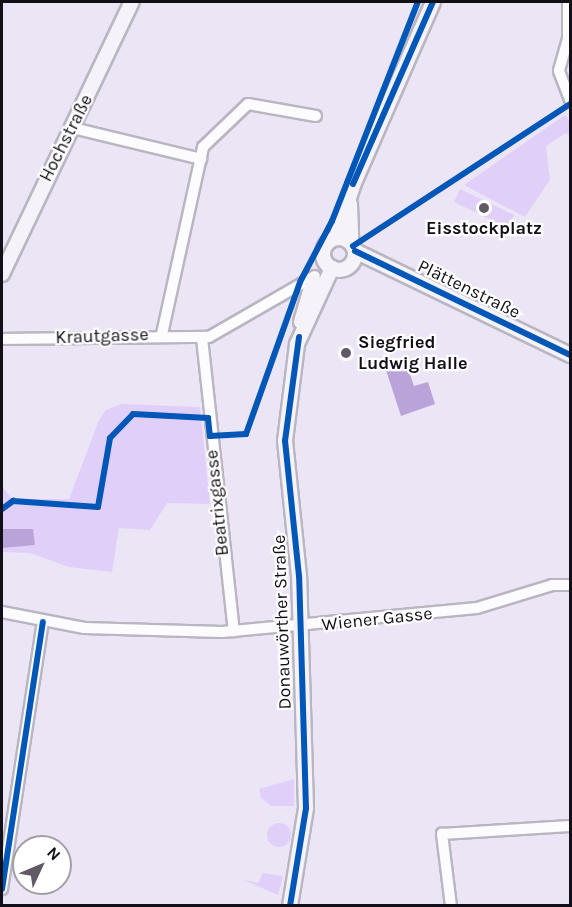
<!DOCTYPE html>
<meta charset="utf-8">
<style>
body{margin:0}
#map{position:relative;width:572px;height:907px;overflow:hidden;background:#ebe5f5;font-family:Karla,sans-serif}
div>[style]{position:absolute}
.green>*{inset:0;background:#e0d0f9}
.round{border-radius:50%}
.water>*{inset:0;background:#b9a3d8}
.roads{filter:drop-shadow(2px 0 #b9b5c1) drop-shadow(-2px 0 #b9b5c1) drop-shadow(0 2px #b9b5c1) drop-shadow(0 -2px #b9b5c1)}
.minor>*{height:10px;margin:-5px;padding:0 5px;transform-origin:5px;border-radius:5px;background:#fcfbfe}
.major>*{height:14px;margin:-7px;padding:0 7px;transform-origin:7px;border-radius:7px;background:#f5f3f9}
.major>.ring{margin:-7px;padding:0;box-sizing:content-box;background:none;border:14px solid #f5f3f9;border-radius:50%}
.cycleway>*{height:6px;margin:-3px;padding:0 3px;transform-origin:3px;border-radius:3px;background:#0057b8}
.dots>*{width:16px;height:16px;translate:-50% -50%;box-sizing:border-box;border:3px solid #fff;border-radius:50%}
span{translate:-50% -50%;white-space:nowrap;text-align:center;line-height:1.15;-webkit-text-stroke:4.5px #fff;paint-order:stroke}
.street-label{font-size:18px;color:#130f19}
.poi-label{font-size:18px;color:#130f19;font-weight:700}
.left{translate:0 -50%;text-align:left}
.frame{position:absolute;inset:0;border:3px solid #130f19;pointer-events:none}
.north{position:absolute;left:12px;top:835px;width:60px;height:60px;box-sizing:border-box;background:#fff;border:2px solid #a19fa3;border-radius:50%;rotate:46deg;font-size:16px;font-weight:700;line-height:24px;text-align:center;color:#130f19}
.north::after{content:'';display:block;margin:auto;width:21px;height:27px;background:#5f5a66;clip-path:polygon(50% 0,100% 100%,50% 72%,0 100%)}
</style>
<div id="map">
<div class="green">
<div style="clip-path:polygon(565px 115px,570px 121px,570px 136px,566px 133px,546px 146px,550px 180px,525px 217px,464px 185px)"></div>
<div style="clip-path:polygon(460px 189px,514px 215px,508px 228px,454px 202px)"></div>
<div style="clip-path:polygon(121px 404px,200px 407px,210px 504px,167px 503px,150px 530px,119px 528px,112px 572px,69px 567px,30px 553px,2px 552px,2px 486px,12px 499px,69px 499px,99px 420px,106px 410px)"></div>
<div style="clip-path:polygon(294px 779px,294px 806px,271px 806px,261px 798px,259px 789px)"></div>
<div class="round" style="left:267px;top:823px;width:24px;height:24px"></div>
<div style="clip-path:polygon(263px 873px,283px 876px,278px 895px,244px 880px,258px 883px)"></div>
</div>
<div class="water">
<div style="clip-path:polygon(405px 360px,414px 386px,428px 382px,435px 404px,401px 416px,385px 367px)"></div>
<div style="clip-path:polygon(2px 529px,33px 529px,35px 545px,2px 548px)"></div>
</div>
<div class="roads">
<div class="minor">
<div style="left:568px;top:2px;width:37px;rotate:90deg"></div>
<div style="left:568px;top:39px;width:33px;rotate:106deg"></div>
<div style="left:559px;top:71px;width:31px;rotate:69deg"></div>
<div style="left:73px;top:128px;width:132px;rotate:13.6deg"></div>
<div style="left:162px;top:334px;width:191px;rotate:-77.6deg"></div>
<div style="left:203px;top:147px;width:62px;rotate:-43.7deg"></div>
<div style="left:248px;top:104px;width:69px;rotate:10deg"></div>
<div style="left:202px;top:338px;width:295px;rotate:83.8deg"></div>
<div style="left:2px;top:339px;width:207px;rotate:-0.6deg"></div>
<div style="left:209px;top:337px;width:122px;rotate:-29.9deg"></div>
<div style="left:2px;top:612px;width:84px;rotate:11deg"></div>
<div style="left:84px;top:628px;width:138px;rotate:1.7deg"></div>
<div style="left:222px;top:632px;width:256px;rotate:-5.4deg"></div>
<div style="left:477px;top:608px;width:78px;rotate:-17deg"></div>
<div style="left:552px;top:585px;width:18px"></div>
<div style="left:2px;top:889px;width:270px;rotate:-81.3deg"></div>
<div style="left:451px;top:906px;width:73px;rotate:-97.1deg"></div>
<div style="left:442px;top:834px;width:128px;rotate:-3.6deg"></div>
</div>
<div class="major">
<div style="left:350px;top:204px;width:38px;rotate:88deg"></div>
<div class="ring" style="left:323px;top:238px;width:18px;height:18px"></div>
<div style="left:336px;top:238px;width:58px;rotate:-71.9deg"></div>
<div style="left:354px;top:183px;width:197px;rotate:-66.4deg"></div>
<div style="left:355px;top:251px;width:239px;rotate:25.8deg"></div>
<div style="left:2px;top:274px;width:301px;rotate:-64.5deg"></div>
<div style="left:301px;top:322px;width:43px;rotate:-73.7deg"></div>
<div style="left:290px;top:906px;width:99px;rotate:-80.7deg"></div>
<div style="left:306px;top:808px;width:232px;rotate:-91.7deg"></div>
<div style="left:299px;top:576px;width:136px;rotate:-95.9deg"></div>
<div style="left:285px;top:441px;width:98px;rotate:-82.9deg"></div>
<div style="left:297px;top:344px;width:84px;rotate:-65.3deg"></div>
</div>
</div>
<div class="cycleway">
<div style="left:353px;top:184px;width:199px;rotate:-66.3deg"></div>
<div style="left:353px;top:246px;width:259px;rotate:-33.2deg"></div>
<div style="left:355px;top:251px;width:239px;rotate:25.8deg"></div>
<div style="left:2px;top:509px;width:14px;rotate:-36deg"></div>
<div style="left:13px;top:501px;width:85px;rotate:4deg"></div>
<div style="left:98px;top:507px;width:70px;rotate:-80.1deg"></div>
<div style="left:110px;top:438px;width:33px;rotate:-46deg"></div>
<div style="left:133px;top:414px;width:75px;rotate:3.1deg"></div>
<div style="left:208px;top:418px;width:18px;rotate:84deg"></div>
<div style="left:210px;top:436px;width:36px;rotate:-3deg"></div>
<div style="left:246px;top:434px;width:161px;rotate:-70.4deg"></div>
<div style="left:300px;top:282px;width:69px;rotate:-62.3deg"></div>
<div style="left:332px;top:221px;width:235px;rotate:-68.6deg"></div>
<div style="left:2px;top:889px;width:270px;rotate:-81.3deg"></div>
<div style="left:290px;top:906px;width:99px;rotate:-80.7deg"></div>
<div style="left:306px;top:808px;width:232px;rotate:-91.7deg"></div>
<div style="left:299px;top:576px;width:136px;rotate:-95.9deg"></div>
<div style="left:285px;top:441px;width:105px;rotate:-82.3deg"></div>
</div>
<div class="dots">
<div style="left:484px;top:208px;background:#5f5a66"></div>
<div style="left:346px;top:353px;background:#5f5a66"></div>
</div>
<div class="street-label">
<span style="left:66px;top:138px;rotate:-63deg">Hochstraße</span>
<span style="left:469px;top:289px;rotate:26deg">Plättenstraße</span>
<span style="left:102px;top:336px;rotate:-2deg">Krautgasse</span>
<span style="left:217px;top:503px;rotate:-96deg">Beatrixgasse</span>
<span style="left:377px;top:619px;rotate:-6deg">Wiener Gasse</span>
<span style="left:282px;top:622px;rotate:-92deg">Donauwörther Straße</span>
</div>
<div class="poi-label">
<span style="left:484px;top:228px">Eisstockplatz</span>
<span class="left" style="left:358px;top:353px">Siegfried<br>Ludwig Halle</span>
</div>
<div class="frame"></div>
<div class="north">N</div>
</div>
